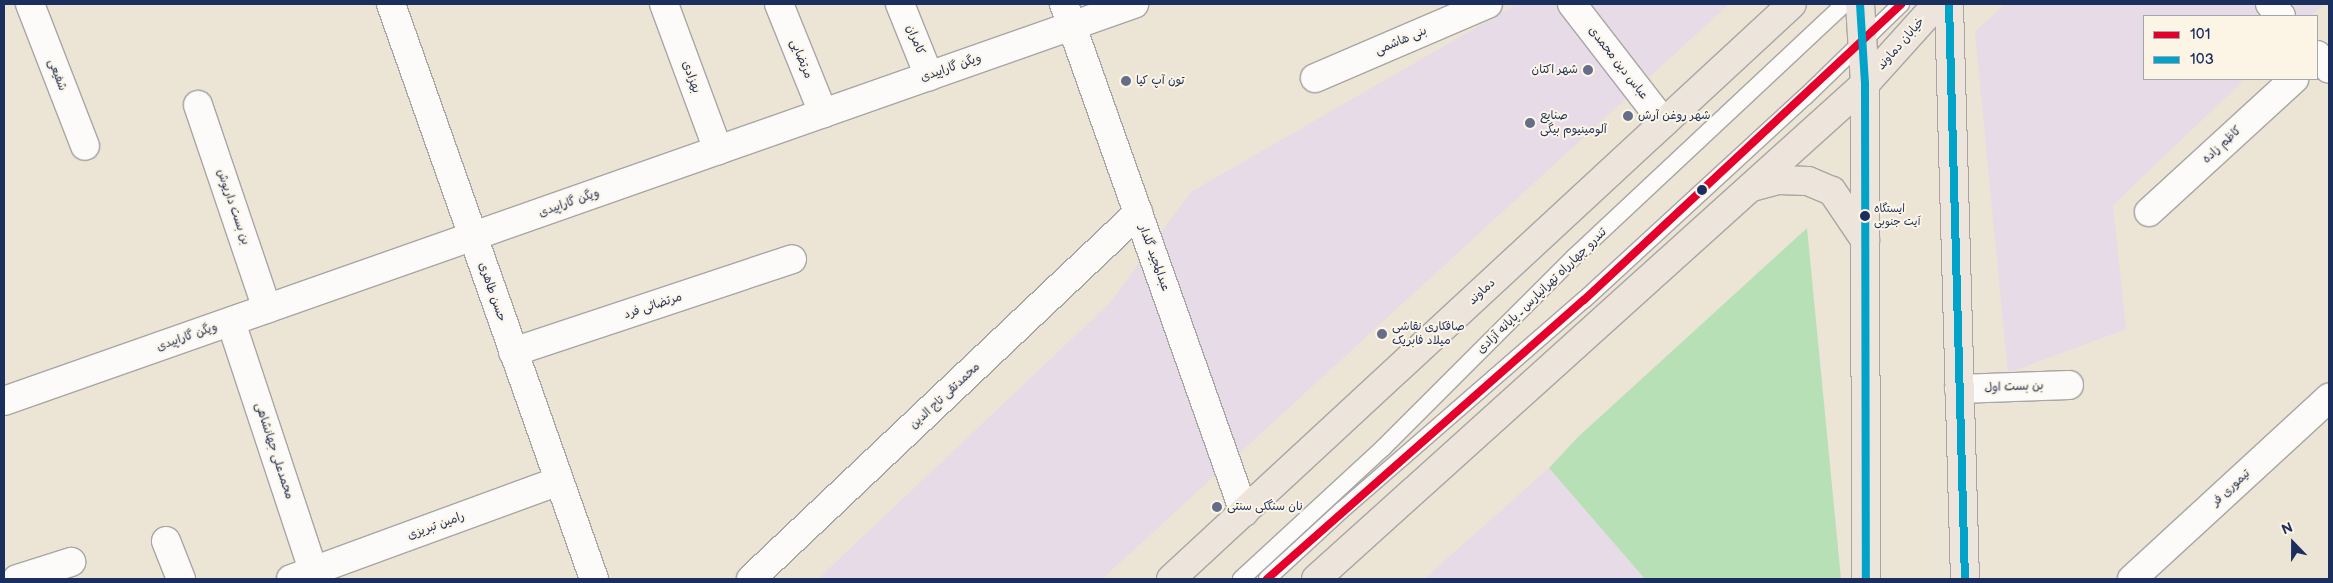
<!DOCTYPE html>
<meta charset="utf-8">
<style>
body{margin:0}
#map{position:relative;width:2333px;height:583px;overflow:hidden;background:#ece4d5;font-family:"Balsamiq Sans","Playpen Sans Arabic",sans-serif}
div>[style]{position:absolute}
.built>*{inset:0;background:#e6dbe6}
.green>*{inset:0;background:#b7e0b6}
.roads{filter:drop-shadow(1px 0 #a8a6a4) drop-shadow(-1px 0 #a8a6a4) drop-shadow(0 1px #a8a6a4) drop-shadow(0 -1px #a8a6a4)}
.lane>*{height:16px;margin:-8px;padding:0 8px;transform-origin:8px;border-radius:8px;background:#fcfbf9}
.street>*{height:28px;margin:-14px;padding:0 14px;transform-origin:14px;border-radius:14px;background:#fcfbf9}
.primary>*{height:28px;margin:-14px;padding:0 14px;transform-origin:14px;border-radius:14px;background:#ede5dc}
.bus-1>*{height:8px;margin:-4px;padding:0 4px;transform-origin:4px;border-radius:4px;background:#e4002b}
.bus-2>*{height:8px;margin:-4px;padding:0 4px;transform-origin:4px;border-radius:4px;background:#01a3c8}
.dots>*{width:14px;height:14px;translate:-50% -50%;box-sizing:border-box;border:2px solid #fcf5e5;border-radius:50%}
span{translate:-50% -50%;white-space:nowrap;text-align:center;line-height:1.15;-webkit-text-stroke:4px #fcf5e5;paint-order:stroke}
.bus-label{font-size:11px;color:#1b2f5e}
.left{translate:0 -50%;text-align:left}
.street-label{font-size:12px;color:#1b2f5e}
.poi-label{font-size:12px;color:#1b2f5e}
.right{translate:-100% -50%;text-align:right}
.frame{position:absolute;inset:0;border:5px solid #1b2f5e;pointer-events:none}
.legend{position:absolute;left:2143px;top:15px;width:175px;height:65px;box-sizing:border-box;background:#fcf5e5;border:1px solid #a2a6af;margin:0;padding:6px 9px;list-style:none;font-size:15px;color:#1b2f5e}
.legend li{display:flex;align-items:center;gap:10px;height:25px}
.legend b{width:25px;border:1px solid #a2a6af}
.north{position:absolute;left:2268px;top:518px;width:50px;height:50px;-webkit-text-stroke:4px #fcf5e5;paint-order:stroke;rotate:338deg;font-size:14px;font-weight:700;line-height:20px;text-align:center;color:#1b2f5e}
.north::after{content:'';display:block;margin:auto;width:18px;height:22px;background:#1b2f5e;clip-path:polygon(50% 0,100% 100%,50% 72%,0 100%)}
</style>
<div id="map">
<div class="built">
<div style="clip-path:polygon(1517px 4px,1729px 4px,1102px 579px,818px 579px,1110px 303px,1191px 192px)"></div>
<div style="clip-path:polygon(2005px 4px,2324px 4px,2310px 16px,2144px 16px,2144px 79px,2245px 79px,2113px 205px,2126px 329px,2008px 373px,1975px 32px)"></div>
<div style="clip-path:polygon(1549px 468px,1645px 579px,1424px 579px)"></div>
</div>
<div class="green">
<div style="clip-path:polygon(1807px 228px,1841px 579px,1645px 579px,1549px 468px,1578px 437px)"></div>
</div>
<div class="roads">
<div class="lane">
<div style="left:1241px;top:579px;width:193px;rotate:-42.7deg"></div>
<div style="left:1383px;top:448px;width:270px;rotate:-45deg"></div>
<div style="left:1574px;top:257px;width:370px;rotate:-43.1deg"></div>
<div style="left:1267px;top:579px;width:102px;rotate:-42.6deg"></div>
<div style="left:1342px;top:510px;width:320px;rotate:-41deg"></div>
<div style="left:1584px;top:300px;width:300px;rotate:-42.6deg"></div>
<div style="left:1805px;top:97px;width:134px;rotate:-44.1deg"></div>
</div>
<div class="street">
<div style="left:30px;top:4px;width:152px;rotate:68.8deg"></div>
<div style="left:391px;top:4px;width:610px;rotate:70.55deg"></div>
<div style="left:664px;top:4px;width:156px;rotate:69.7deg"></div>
<div style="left:779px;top:4px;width:118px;rotate:68deg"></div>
<div style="left:900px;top:4px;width:78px;rotate:68.1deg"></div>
<div style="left:1064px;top:4px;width:539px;rotate:70.49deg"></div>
<div style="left:1572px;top:4px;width:150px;rotate:52.3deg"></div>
<div style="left:2270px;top:4px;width:16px;rotate:47deg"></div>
<div style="left:2317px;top:55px;width:18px;rotate:49deg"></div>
<div style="left:1315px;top:78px;width:188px;rotate:-23.2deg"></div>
<div style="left:198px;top:105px;width:215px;rotate:71.3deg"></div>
<div style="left:2149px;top:212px;width:197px;rotate:-42.5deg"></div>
<div style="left:231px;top:322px;width:271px;rotate:71.7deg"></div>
<div style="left:513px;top:352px;width:294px;rotate:-18.4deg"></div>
<div style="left:1959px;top:389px;width:110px;rotate:-2.1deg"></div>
<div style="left:4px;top:401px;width:1198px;rotate:-19.36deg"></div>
<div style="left:166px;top:541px;width:41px;rotate:68.5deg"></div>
<div style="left:17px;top:579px;width:57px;rotate:-17.5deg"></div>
<div style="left:291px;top:579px;width:285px;rotate:-20.1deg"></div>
<div style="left:751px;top:579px;width:533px;rotate:-43.4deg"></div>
<div style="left:2132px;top:579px;width:268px;rotate:-42.6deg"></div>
</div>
<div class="primary">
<div style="left:1860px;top:4px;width:80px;rotate:86.4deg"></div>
<div style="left:1865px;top:84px;width:495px;rotate:89.9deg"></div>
<div style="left:1949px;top:4px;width:575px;rotate:88.41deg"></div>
<div style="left:1752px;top:187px;width:28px;rotate:-15deg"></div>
<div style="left:1779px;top:180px;width:29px;rotate:2deg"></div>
<div style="left:1808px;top:181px;width:26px;rotate:23deg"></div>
<div style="left:1832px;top:191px;width:59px;rotate:56deg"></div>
<div style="left:1171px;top:579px;width:846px;rotate:-42.8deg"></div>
<div style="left:1316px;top:579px;width:739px;rotate:-42.04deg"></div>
<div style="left:1865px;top:84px;width:108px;rotate:-48deg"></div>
</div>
</div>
<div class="bus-1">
<div style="left:1267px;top:579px;width:422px;rotate:-41.4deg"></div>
<div style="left:1584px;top:300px;width:434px;rotate:-43deg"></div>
</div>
<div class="bus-2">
<div style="left:1860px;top:4px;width:80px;rotate:86.4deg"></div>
<div style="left:1865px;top:84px;width:495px;rotate:89.9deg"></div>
<div style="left:1949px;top:4px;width:575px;rotate:88.41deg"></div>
</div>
<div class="dots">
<div style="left:1588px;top:70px;background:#646e88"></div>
<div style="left:1126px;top:81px;background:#646e88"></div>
<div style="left:1628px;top:116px;background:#646e88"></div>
<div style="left:1530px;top:123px;background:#646e88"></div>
<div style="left:1702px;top:190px;background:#1b2f5e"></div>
<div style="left:1865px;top:216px;background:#1b2f5e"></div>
<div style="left:1382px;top:334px;background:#646e88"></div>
<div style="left:1217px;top:507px;background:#646e88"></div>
</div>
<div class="bus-label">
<span class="left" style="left:1874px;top:216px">ایستگاه<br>آیت جنوبی</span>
</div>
<div class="street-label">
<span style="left:915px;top:40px;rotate:68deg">کامران</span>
<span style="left:1401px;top:41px;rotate:-23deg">بنی هاشمی</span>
<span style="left:1901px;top:44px;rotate:-49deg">خیابان دماوند</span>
<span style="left:801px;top:59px;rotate:68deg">مرتضایی</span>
<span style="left:1618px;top:63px;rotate:52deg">عباس دین محمدی</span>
<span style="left:951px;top:68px;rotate:-19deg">ویگن گاراپیدی</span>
<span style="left:57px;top:75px;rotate:69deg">شفیعی</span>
<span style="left:691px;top:77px;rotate:70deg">بهزادی</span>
<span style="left:2222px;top:145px;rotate:-43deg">کاظم زاده</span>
<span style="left:569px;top:203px;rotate:-19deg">ویگن گاراپیدی</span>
<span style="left:233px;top:207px;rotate:71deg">بن بست داریوش</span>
<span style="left:1154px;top:258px;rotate:70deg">عبدالمجید گلدار</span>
<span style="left:1542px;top:291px;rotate:-44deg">تندرو چهارراه تهرانپارس ـ پایانه آزادی</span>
<span style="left:492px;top:292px;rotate:71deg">حسن طاهری</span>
<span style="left:1482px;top:292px;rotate:-43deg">دماوند</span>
<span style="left:653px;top:306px;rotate:-18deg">مرتضائی فرد</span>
<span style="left:187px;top:337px;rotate:-19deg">ویگن گاراپیدی</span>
<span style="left:2014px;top:387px;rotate:-2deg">بن بست اول</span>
<span style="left:945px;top:396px;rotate:-43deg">محمدتقی تاج الدین</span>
<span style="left:274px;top:451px;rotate:72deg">محمدعلی جهانشاهی</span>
<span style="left:2231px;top:488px;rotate:-43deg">تیموری فر</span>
<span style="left:436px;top:526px;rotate:-20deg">رامین تبریزی</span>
</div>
<div class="poi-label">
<span class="right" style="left:1578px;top:70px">شهر اکتان</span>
<span class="left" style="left:1136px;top:81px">تون آپ کیا</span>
<span class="left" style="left:1540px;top:123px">صنایع<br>آلومینیوم بیگی</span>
<span class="left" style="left:1638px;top:116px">شهر روغن آرش</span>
<span class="left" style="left:1392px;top:334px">صافکاری نقاشی<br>میلاد فابریک</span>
<span class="left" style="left:1227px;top:507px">نان سنگکی سنتی</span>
</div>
<div class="frame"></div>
<ul class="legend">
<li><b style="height:6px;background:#e4002b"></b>101</li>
<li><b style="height:6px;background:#01a3c8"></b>103</li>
</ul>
<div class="north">N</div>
</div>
